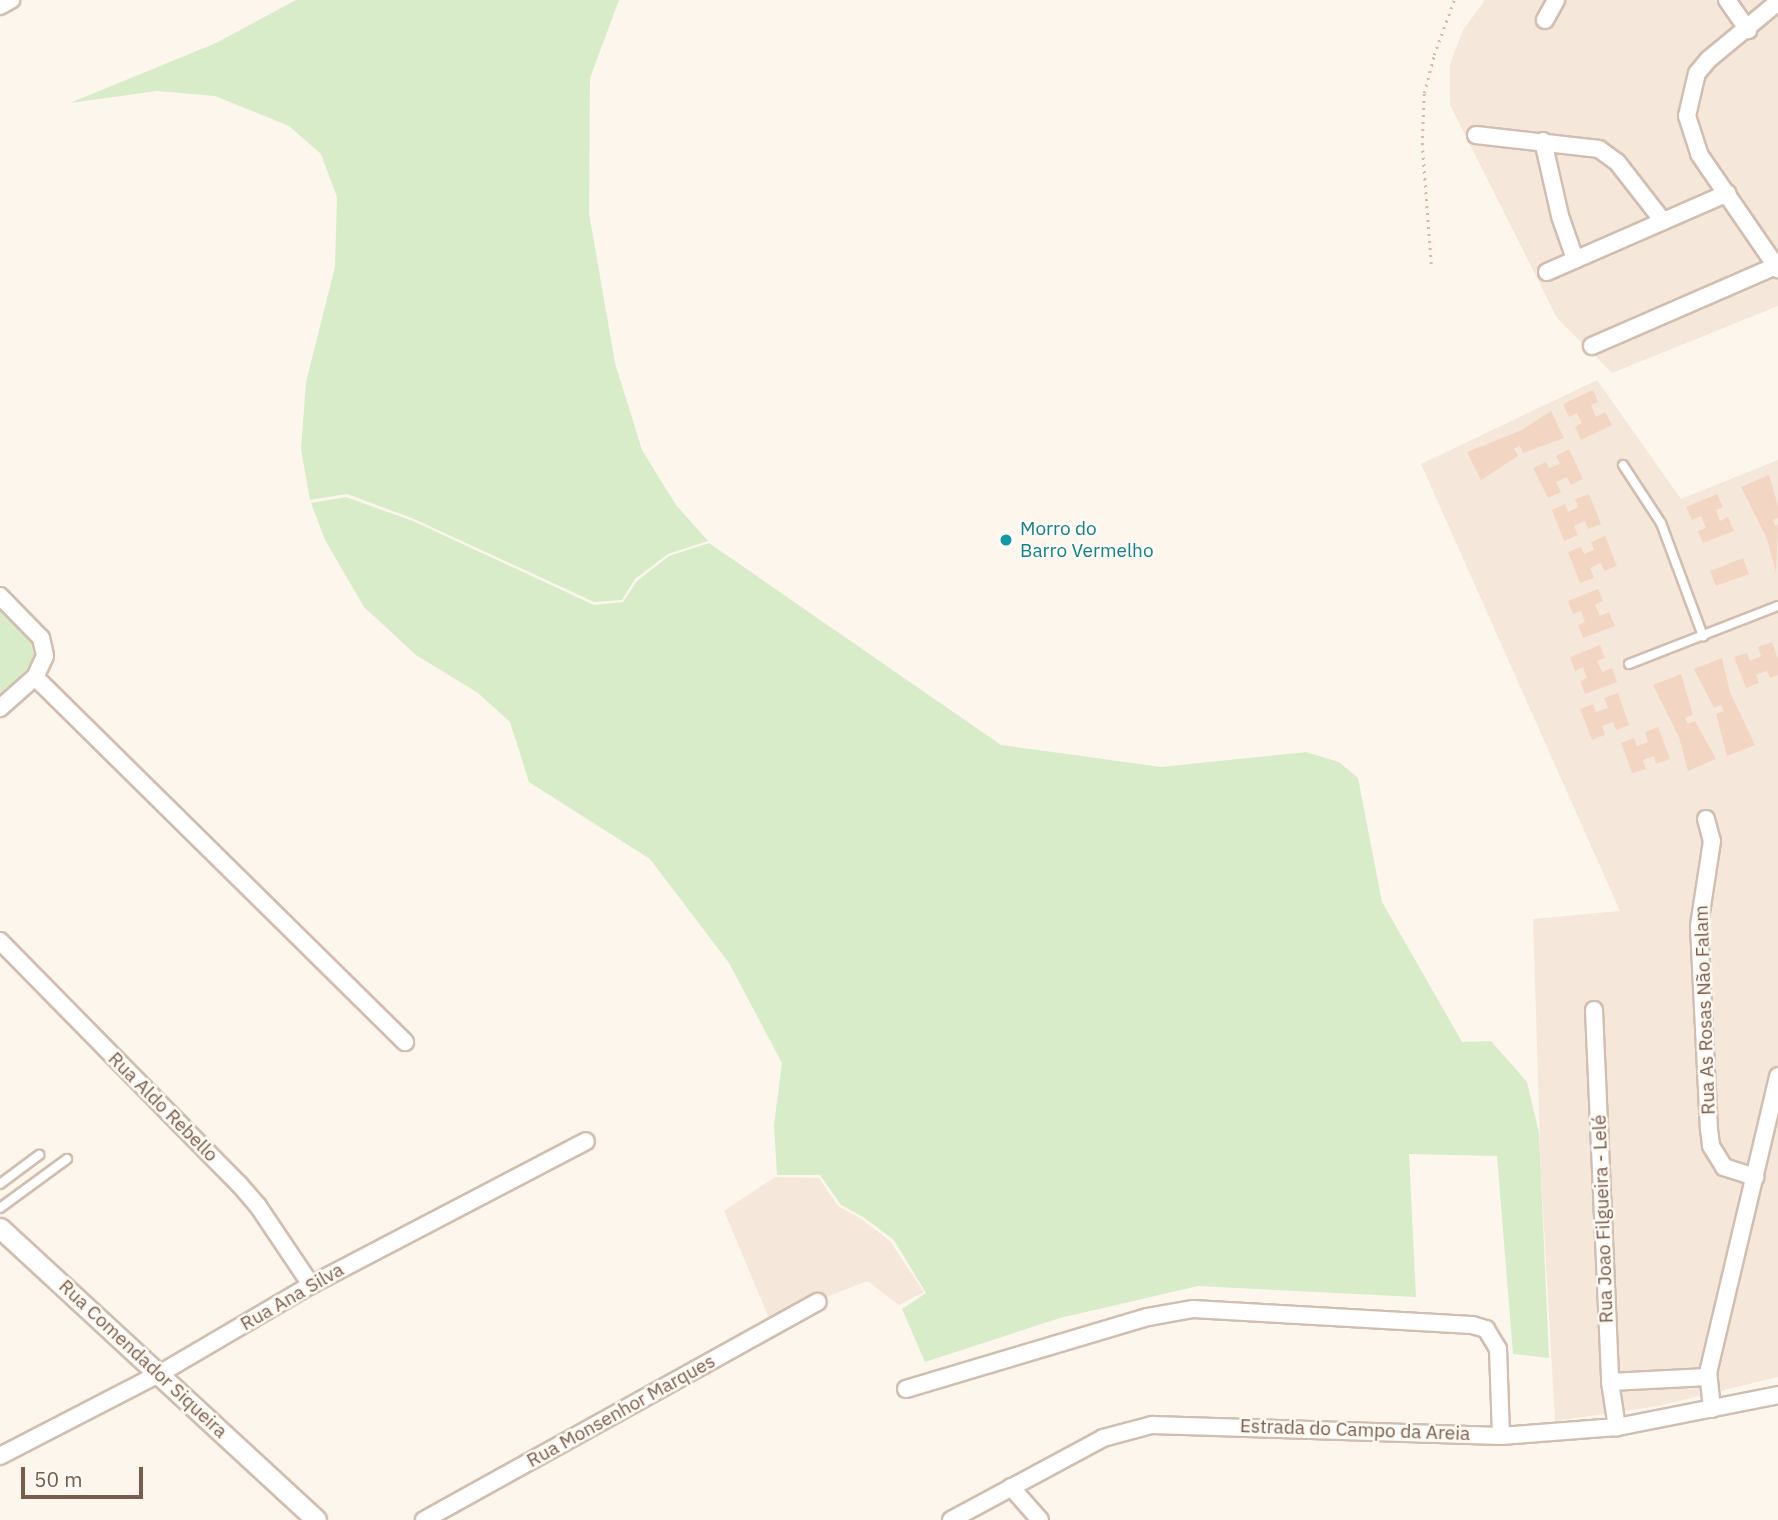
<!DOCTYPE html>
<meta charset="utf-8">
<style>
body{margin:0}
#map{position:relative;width:1778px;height:1520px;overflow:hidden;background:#fdf6ec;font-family:"IBM Plex Sans",sans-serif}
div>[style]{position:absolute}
.residential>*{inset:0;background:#f5e8da}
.green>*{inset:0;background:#d8ecc9}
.building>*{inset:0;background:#f3d5c3}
.path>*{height:2.5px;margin-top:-1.25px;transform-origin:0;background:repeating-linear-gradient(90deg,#d9b8a5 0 2px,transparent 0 7px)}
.roads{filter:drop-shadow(2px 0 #d1beb0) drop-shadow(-2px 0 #d1beb0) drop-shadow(0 2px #d1beb0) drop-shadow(0 -2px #d1beb0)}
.service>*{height:8px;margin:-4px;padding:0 4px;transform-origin:4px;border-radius:4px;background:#fff}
.minor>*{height:16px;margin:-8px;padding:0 8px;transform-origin:8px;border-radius:8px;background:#fff}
.tertiary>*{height:19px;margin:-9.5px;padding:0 9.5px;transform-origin:9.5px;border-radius:9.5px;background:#fff}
.dots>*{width:19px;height:19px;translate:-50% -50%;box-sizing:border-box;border:4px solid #fffaf3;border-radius:50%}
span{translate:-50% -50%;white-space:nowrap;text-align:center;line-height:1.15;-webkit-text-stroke:5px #fffaf3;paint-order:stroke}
.culture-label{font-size:19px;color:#0d838f}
.left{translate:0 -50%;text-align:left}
.street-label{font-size:19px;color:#7a5c4d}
.scale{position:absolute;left:21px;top:1467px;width:122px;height:32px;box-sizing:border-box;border:4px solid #7a5c4d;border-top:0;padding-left:9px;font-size:21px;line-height:24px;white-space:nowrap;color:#7a5c4d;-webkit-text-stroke:5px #fffaf3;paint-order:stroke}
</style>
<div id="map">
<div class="residential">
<div style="clip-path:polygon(1485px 0,1778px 0,1778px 306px,1612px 373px,1557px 318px,1450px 105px,1450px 64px,1463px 30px)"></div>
<div style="clip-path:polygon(1597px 380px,1681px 499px,1778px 460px,1778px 1377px,1658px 1406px,1555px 1421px,1541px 1176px,1533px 919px,1620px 911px,1421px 464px)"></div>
<div style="clip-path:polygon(775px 1177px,819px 1178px,838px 1206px,860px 1218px,890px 1241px,924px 1292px,899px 1305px,867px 1281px,801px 1307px,771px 1323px,724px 1211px)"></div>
</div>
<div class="green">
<div style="clip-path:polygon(296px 0,619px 0,590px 78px,589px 213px,615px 363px,642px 450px,676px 505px,708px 541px,668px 554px,635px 579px,622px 600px,594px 602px,414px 519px,347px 494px,310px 500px,301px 449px,306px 382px,335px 267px,337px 197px,321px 154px,289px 126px,215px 96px,157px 91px,70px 103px,216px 43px)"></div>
<div style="clip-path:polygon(346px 497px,413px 521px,594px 605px,623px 602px,637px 581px,669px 556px,709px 543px,1001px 745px,1161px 767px,1306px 752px,1339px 762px,1358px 778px,1382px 902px,1462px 1042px,1491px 1041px,1527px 1082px,1539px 1133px,1549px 1358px,1513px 1354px,1497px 1156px,1409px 1154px,1416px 1297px,1198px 1286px,1060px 1318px,925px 1362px,902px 1309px,926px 1293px,894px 1240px,863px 1217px,841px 1205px,820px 1175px,777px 1175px,774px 1125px,782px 1063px,729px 963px,650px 859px,529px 782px,510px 722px,478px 693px,416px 655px,364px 607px,325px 540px,311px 503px)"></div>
<div style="clip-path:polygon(0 607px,36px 643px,38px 659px,33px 675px,0 705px)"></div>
</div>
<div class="building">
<div style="clip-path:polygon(1593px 390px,1598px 402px,1591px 405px,1596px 417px,1605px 412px,1612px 425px,1581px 440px,1575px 427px,1582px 423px,1577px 413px,1569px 417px,1563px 404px)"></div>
<div style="clip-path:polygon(1551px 411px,1564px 438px,1523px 453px,1520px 446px,1514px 449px,1518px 456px,1481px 480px,1467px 452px,1522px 430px)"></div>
<div style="clip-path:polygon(1569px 449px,1583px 479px,1571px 485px,1567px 477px,1556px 482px,1561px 492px,1548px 498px,1533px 468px,1546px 462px,1549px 468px,1560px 464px,1556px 456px)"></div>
<div style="clip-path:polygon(1769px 475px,1778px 506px,1778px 518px,1773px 520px,1775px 526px,1778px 525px,1776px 573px,1767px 539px,1741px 487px)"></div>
<div style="clip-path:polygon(1589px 494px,1601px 524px,1588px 529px,1585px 521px,1574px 526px,1578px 535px,1564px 541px,1552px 510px,1565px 504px,1568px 512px,1578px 507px,1575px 499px)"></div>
<div style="clip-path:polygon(1717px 494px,1723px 507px,1716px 510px,1720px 521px,1728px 517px,1734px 531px,1703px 543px,1698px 531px,1706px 528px,1701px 516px,1692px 520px,1686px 507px)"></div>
<div style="clip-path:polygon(1605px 536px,1617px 566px,1604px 571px,1601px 563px,1590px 568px,1594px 578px,1580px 583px,1568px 552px,1581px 547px,1584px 554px,1594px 550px,1591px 542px)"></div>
<div style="clip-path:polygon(1743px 558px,1749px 574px,1716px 586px,1710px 571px)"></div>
<div style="clip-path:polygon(1598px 589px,1603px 601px,1595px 605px,1600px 616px,1609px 612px,1615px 626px,1583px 638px,1578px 625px,1585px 622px,1581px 611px,1573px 614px,1568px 601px)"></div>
<div style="clip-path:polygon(1772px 642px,1778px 659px,1778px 675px,1770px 678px,1767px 671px,1756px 675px,1759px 683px,1746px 688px,1734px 657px,1747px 653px,1750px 661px,1761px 656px,1758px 647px)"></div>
<div style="clip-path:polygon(1600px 645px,1605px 658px,1597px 661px,1602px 672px,1612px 668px,1617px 682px,1585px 694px,1580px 681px,1587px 678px,1583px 667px,1575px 671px,1570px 657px)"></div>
<div style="clip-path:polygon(1722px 658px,1730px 692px,1755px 745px,1727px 756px,1716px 714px,1724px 711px,1721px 705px,1714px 708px,1694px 669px)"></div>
<div style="clip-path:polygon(1681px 674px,1693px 715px,1685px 718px,1688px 724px,1695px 721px,1716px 759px,1688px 771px,1679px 737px,1653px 685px)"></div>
<div style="clip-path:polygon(1618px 693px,1629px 725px,1616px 730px,1613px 722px,1602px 726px,1605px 735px,1592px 740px,1580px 709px,1593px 704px,1596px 712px,1608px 708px,1604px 698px)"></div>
<div style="clip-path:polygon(1658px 727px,1670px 759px,1656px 764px,1654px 756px,1643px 760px,1646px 769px,1632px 773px,1621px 743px,1634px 738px,1637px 746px,1648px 742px,1645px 732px)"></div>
</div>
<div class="path">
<div style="left:1431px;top:264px;width:119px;rotate:-94.3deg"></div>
<div style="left:1422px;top:145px;width:52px;rotate:-87.8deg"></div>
<div style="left:1424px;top:93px;width:39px;rotate:-75deg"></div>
<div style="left:1434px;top:55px;width:59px;rotate:-70deg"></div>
</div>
<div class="roads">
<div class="service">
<div style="left:1623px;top:465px;width:69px;rotate:56.8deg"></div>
<div style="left:1661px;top:523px;width:121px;rotate:69.6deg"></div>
<div style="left:1629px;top:664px;width:160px;rotate:-21.3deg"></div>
<div style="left:0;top:1184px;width:49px;rotate:-36.6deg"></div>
<div style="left:0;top:1208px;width:83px;rotate:-36.2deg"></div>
</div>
<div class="minor">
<div style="left:1727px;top:0;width:37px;rotate:55deg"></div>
<div style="left:1778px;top:2px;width:91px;rotate:140.4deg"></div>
<div style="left:1708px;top:60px;width:17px;rotate:130deg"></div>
<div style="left:1697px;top:73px;width:44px;rotate:103.1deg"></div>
<div style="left:1687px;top:116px;width:40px;rotate:72deg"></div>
<div style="left:1699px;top:154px;width:140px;rotate:55.5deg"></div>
<div style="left:0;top:6px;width:13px;rotate:-29deg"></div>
<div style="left:1545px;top:20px;width:23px;rotate:-61deg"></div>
<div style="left:1476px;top:135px;width:124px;rotate:6.5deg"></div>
<div style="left:1599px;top:149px;width:22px;rotate:36deg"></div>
<div style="left:1617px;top:162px;width:75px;rotate:52.1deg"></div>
<div style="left:1543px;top:141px;width:77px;rotate:77.2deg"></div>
<div style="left:1560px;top:216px;width:46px;rotate:70.8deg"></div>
<div style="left:1547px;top:272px;width:197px;rotate:-23.6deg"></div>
<div style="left:1592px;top:346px;width:201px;rotate:-23.5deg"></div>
<div style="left:0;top:596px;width:59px;rotate:45.7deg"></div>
<div style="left:41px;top:638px;width:18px;rotate:77deg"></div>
<div style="left:45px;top:656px;width:23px;rotate:115deg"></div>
<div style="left:35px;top:677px;width:47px;rotate:138.5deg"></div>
<div style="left:35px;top:677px;width:520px;rotate:44.61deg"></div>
<div style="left:1706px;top:819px;width:23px;rotate:75deg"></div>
<div style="left:1712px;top:841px;width:86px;rotate:98.7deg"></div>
<div style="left:1699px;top:926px;width:203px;rotate:87.2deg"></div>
<div style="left:1709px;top:1129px;width:17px;rotate:83deg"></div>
<div style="left:1711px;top:1146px;width:25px;rotate:58deg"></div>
<div style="left:1724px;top:1167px;width:33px;rotate:18deg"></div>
<div style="left:0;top:941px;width:341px;rotate:45.5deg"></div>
<div style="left:239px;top:1184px;width:29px;rotate:49deg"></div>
<div style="left:258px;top:1206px;width:95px;rotate:56.1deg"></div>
<div style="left:1594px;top:1010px;width:372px;rotate:87.5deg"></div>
<div style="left:1610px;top:1382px;width:46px;rotate:81.2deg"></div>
<div style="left:1610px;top:1382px;width:98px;rotate:-2.9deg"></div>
<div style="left:906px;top:1389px;width:252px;rotate:-16.6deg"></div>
<div style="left:1148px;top:1317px;width:46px;rotate:-10.1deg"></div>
<div style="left:1193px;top:1309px;width:279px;rotate:3.3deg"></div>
<div style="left:1472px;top:1325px;width:15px;rotate:16deg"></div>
<div style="left:1486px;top:1329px;width:23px;rotate:59deg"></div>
<div style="left:1498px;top:1349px;width:87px;rotate:88deg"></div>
<div style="left:1712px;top:1409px;width:36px;rotate:-96deg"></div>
<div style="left:1708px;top:1373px;width:305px;rotate:-76.7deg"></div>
<div style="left:0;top:1456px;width:179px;rotate:-27.3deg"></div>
<div style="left:159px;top:1374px;width:176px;rotate:-30.4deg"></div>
<div style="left:311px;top:1285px;width:310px;rotate:-27.6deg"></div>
<div style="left:1011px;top:1487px;width:44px;rotate:48.7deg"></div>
<div style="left:424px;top:1520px;width:450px;rotate:-29deg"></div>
<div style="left:951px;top:1520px;width:173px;rotate:-28.3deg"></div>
<div style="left:1103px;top:1438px;width:51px;rotate:-14.9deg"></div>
<div style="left:1152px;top:1425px;width:349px;rotate:1.8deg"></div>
<div style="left:1501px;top:1436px;width:116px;rotate:-4.4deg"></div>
<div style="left:1617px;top:1427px;width:164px;rotate:-11.2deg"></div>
</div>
<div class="tertiary">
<div style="left:0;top:1228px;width:430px;rotate:42.7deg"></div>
</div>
</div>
<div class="dots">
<div style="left:1006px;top:540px;background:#0f9aa8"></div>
</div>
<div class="culture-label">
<span class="left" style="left:1020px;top:540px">Morro do<br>Barro Vermelho</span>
</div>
<div class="street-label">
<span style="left:1705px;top:1010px;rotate:-92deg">Rua As Rosas Não Falam</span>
<span style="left:163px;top:1107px;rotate:45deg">Rua Aldo Rebello</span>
<span style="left:1603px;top:1219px;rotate:-92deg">Rua Joao Filgueira - Lelé</span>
<span style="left:292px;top:1297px;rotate:-30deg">Rua Ana Silva</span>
<span style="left:143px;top:1359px;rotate:43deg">Rua Comendador Siqueira</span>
<span style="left:621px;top:1411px;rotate:-29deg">Rua Monsenhor Marques</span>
<span style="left:1355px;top:1430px;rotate:2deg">Estrada do Campo da Areia</span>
</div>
<div class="scale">50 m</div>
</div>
